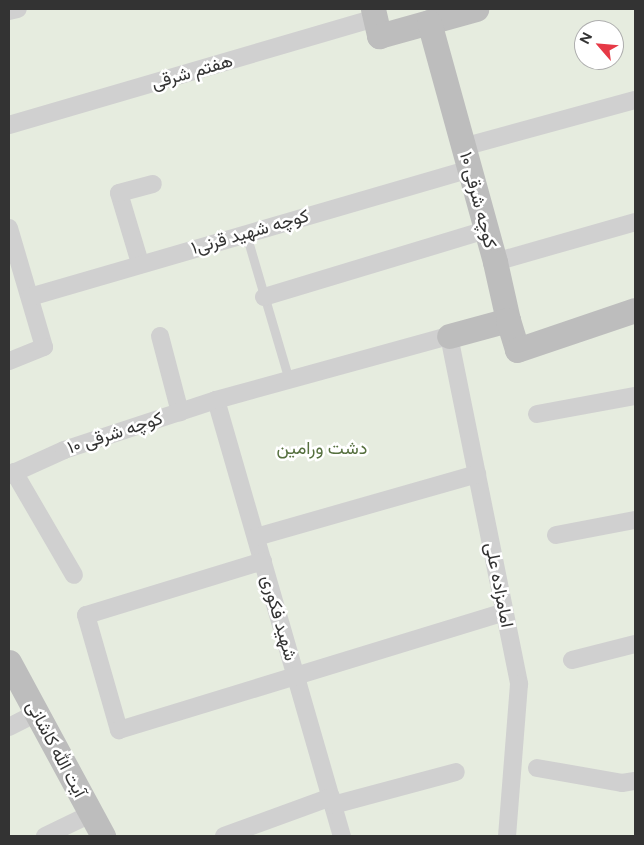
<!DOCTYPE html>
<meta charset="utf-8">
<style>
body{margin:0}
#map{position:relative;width:644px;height:845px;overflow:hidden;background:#fff;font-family:Figtree,Vazirmatn,sans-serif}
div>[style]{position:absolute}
.green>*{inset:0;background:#e6ecdf}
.lane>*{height:9px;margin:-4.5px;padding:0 4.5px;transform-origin:4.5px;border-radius:4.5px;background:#d0d0d0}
.street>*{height:18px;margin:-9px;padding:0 9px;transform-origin:9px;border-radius:9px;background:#d0d0d0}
.secondary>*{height:25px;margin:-12.5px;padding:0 12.5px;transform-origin:12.5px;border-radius:12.5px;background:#bdbdbd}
span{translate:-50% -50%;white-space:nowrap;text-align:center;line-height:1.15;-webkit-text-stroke:5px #fff;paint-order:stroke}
.street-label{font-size:18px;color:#333}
.park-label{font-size:18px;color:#56703f}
.frame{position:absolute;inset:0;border:10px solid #333;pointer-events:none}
.north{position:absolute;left:574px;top:20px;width:50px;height:50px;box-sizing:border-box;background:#fff;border:1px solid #adadad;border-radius:50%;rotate:297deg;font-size:14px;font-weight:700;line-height:20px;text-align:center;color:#333}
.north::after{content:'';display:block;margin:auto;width:18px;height:22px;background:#e63946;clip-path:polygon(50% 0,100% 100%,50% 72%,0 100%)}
</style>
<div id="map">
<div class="green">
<div style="clip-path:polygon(evenodd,9px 9px,635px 9px,635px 836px,9px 836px,9px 9px,584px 30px,614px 30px,614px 60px,584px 60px,584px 30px)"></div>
</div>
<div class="lane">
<div style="left:246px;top:234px;width:152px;rotate:73.6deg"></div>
</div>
<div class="street">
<div style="left:9px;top:11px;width:9px;rotate:-13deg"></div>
<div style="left:9px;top:125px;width:381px;rotate:-16.3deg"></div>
<div style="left:463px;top:147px;width:178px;rotate:-15.3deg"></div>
<div style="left:9px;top:228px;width:124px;rotate:73.6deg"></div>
<div style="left:44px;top:347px;width:38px;rotate:158deg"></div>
<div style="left:495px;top:262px;width:146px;rotate:-15.9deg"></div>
<div style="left:140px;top:263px;width:73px;rotate:-106.7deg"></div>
<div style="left:119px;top:193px;width:35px;rotate:-15deg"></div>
<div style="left:30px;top:297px;width:458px;rotate:-16.2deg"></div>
<div style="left:264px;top:297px;width:232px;rotate:-16.8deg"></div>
<div style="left:160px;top:336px;width:79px;rotate:75.3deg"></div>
<div style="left:216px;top:400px;width:454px;rotate:73.9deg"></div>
<div style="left:537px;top:414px;width:100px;rotate:-10.4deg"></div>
<div style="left:14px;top:472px;width:119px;rotate:59.8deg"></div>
<div style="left:9px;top:475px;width:60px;rotate:-24.4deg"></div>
<div style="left:64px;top:450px;width:160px;rotate:-18.2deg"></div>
<div style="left:216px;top:400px;width:242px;rotate:-15.4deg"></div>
<div style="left:449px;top:336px;width:355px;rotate:78.6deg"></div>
<div style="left:519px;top:684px;width:152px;rotate:94.5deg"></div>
<div style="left:556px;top:535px;width:80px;rotate:-10.8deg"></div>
<div style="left:256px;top:537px;width:230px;rotate:-15.9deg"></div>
<div style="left:263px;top:561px;width:185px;rotate:163deg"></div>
<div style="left:86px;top:615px;width:120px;rotate:74deg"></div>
<div style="left:119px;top:730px;width:403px;rotate:-17deg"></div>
<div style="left:572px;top:660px;width:65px;rotate:-14.3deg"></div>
<div style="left:9px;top:727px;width:30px;rotate:-27deg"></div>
<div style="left:537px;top:768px;width:86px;rotate:10deg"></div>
<div style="left:622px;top:783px;width:13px;rotate:-9deg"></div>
<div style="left:333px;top:805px;width:127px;rotate:-15deg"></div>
<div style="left:45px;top:836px;width:51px;rotate:-25.6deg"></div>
<div style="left:224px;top:836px;width:114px;rotate:-20deg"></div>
</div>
<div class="secondary">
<div style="left:373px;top:9px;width:28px;rotate:77deg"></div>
<div style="left:379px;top:36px;width:101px;rotate:-15.6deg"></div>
<div style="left:429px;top:22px;width:249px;rotate:74.6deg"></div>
<div style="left:495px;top:262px;width:59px;rotate:77.4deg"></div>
<div style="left:508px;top:320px;width:61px;rotate:164.8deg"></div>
<div style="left:508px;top:320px;width:31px;rotate:73deg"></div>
<div style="left:517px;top:350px;width:125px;rotate:-18.7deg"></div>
<div style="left:9px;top:662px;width:198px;rotate:61.6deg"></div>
</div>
<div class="street-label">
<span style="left:192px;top:72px;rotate:-16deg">هفتم شرقی</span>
<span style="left:478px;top:200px;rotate:75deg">کوچه شرقی ۱۰</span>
<span style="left:250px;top:232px;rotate:-16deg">کوچه شهید قرنی۱</span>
<span style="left:115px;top:433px;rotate:-18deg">کوچه شرقی ۱۰</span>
<span style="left:499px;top:585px;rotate:79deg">امامزاده علی</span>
<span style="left:279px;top:618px;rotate:74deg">شهید فکوری</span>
<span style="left:56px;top:749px;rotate:62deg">آیت الله کاشانی</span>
</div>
<div class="park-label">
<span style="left:322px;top:448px">دشت ورامین</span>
</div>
<div class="frame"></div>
<div class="north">N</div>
</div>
